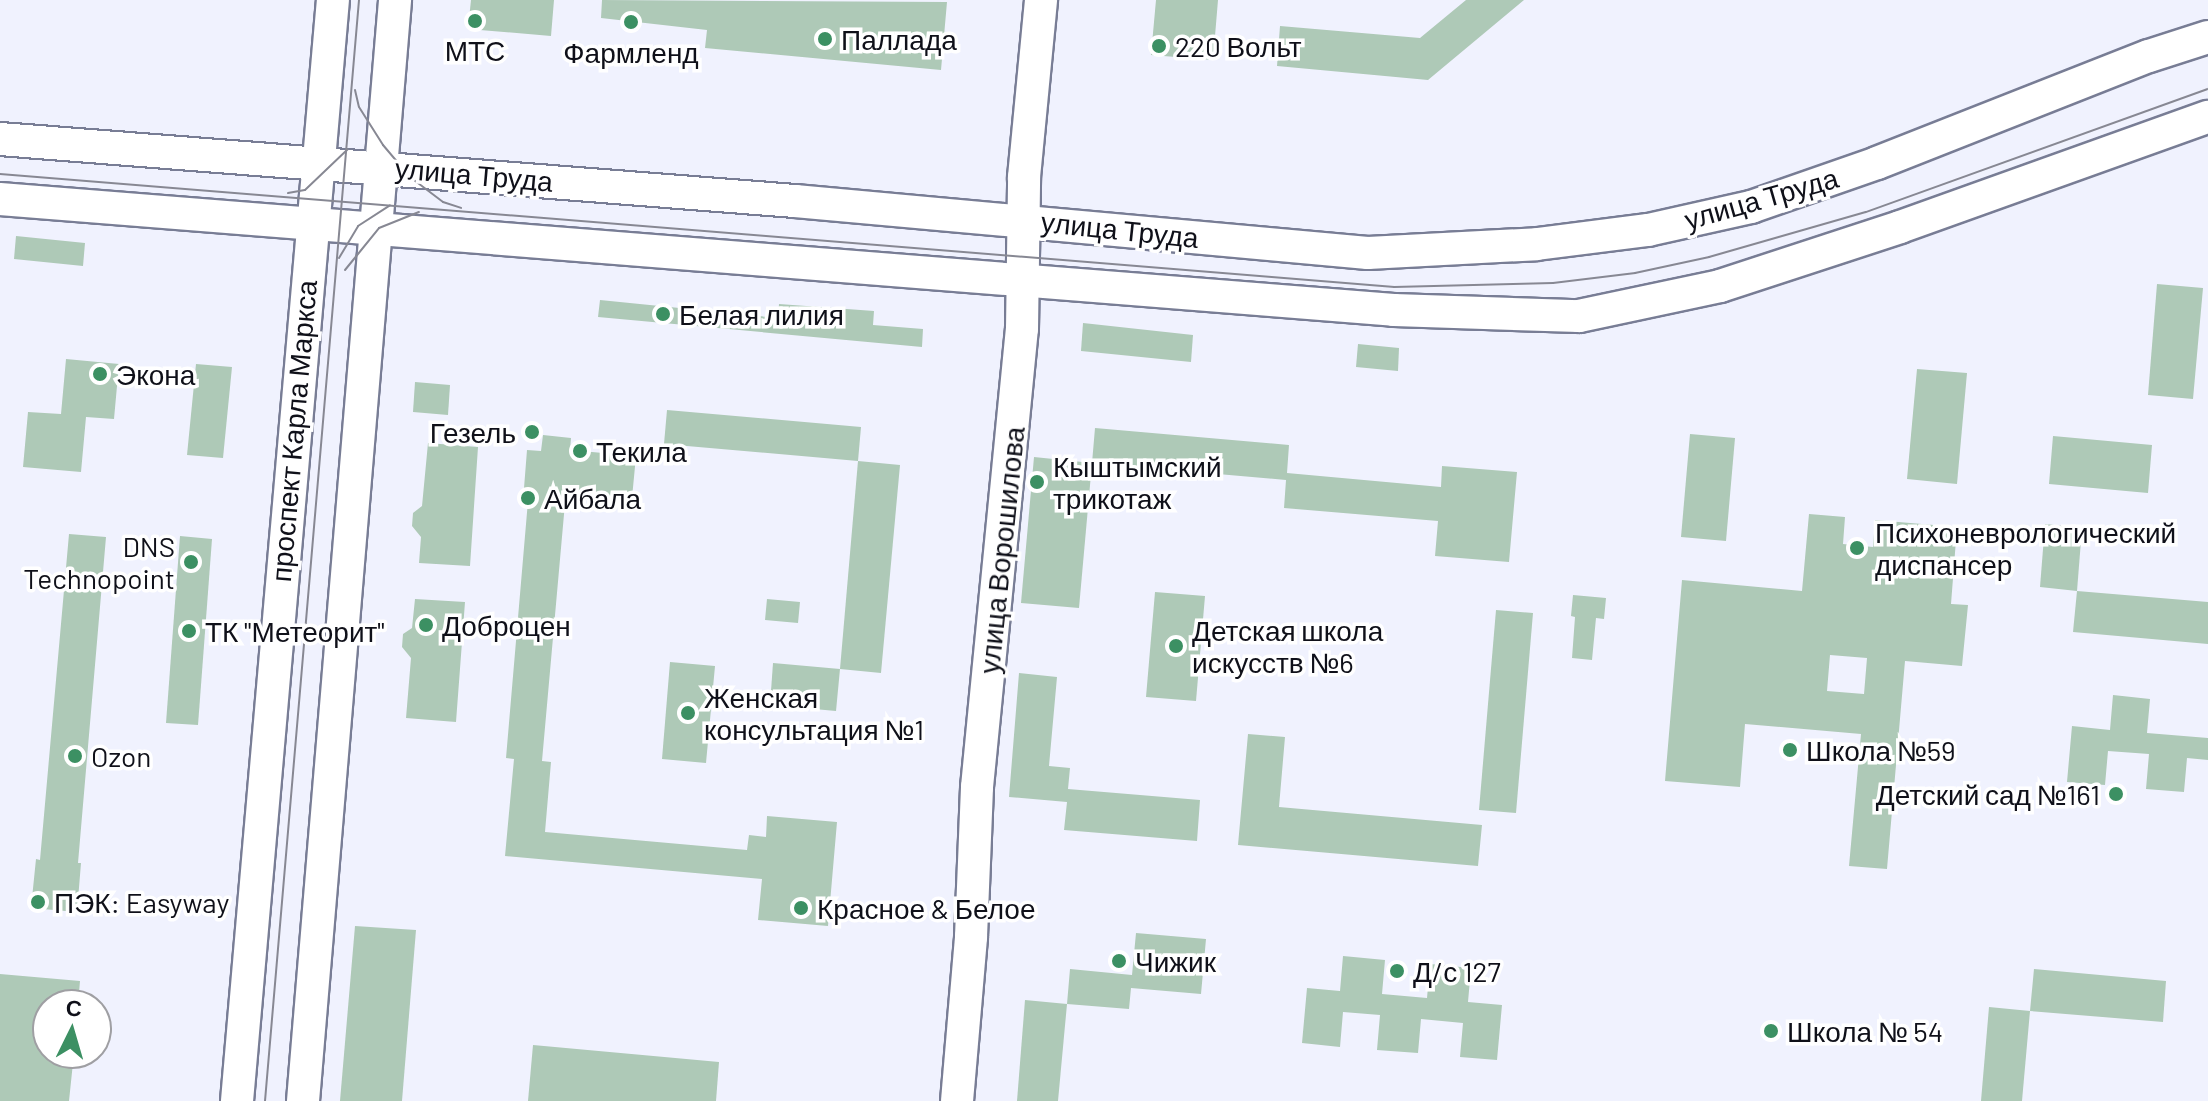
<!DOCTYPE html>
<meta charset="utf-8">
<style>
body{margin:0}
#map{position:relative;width:2208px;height:1101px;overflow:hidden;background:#f0f2fe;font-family:Barlow,sans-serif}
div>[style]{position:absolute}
.building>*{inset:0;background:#aec9b7}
.roads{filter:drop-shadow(2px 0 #787d95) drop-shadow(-2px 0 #787d95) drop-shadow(0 2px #787d95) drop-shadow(0 -2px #787d95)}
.major>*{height:32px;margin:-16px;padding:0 16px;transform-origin:16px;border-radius:16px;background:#fff}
.tram>*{height:2px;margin:-1px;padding:0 1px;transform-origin:1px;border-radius:1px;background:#878893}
.dots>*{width:22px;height:22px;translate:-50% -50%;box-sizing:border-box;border:4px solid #fff;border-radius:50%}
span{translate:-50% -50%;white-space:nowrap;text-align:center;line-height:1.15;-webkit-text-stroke:7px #fff;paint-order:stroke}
.poi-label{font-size:28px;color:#0f1019}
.left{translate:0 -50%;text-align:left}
.right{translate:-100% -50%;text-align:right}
.street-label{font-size:28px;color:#0f1019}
.north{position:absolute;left:32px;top:989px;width:80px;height:80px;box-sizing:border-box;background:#fff;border:2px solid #9f9fa3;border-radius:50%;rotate:5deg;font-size:22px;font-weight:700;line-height:32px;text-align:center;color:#0f1019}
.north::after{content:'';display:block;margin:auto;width:28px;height:36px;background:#3c9063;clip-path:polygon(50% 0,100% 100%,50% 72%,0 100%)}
</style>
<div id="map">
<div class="building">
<div style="clip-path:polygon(471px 0,554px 0,551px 36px,468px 29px)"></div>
<div style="clip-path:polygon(602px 0,947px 2px,941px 70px,705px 48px,707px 30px,601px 18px)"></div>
<div style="clip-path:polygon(1156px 0,1218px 0,1213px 60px,1151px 55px)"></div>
<div style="clip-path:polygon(1466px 0,1524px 0,1428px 80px,1277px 66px,1280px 26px,1420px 38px)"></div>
<div style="clip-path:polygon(16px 236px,85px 243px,83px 266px,14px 259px)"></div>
<div style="clip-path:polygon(2157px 284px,2203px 288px,2193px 399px,2148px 395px)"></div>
<div style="clip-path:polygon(600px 300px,778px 318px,779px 304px,874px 311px,873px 325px,923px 329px,922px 347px,598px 317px)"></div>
<div style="clip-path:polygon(1083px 323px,1193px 335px,1191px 362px,1081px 351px)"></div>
<div style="clip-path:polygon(1358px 344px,1399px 348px,1398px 371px,1356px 367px)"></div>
<div style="clip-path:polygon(66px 359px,119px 364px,114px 419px,86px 417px,81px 472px,23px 467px,28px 412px,61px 414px)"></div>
<div style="clip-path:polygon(196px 364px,232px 367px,223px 458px,187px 455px)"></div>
<div style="clip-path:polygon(1917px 369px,1967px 373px,1957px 484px,1907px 479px)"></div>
<div style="clip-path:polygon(415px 382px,450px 385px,448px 415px,413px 412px)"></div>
<div style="clip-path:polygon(667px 410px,861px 427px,858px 461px,664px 444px)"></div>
<div style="clip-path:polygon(1095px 428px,1289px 445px,1287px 473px,1441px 487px,1442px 466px,1517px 472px,1509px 562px,1435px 556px,1438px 521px,1284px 508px,1286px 480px,1092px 463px)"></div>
<div style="clip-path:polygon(1690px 434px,1735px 438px,1726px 541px,1681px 537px)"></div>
<div style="clip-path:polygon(543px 435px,571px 438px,570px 450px,636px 456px,632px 498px,566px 492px,542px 761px,551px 762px,545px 832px,747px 850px,749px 835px,766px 837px,767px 816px,837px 822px,828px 926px,758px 920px,762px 879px,505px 856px,514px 759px,506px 758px,529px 489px,524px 488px,527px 450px,541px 451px)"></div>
<div style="clip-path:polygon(2053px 436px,2152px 445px,2148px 493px,2049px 484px)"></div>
<div style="clip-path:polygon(428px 443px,478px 447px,470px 566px,419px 563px,421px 537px,412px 526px,413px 513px,422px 506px)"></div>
<div style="clip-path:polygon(1034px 457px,1092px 463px,1079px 608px,1021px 603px)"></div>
<div style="clip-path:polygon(858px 461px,900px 465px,881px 673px,840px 669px)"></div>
<div style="clip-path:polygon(evenodd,1809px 514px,1845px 517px,1843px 544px,1873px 547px,1875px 520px,1957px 527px,1951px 604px,1968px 605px,1962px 666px,1905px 661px,1887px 869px,1849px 866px,1861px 734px,1745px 724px,1740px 787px,1665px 781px,1682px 580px,1802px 591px,1809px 514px,1830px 655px,1867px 658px,1864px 694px,1827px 691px,1830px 655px)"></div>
<div style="clip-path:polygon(2045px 524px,2082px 528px,2077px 591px,2040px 587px)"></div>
<div style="clip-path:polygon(69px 534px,106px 537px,78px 863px,81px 863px,77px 912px,31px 908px,36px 859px,40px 860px)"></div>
<div style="clip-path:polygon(180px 536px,212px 539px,198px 725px,166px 723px)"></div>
<div style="clip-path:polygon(2077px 591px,2208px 602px,2208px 644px,2073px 632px)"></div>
<div style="clip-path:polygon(1155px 592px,1205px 596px,1196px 701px,1146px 697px)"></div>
<div style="clip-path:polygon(1573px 595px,1606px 598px,1604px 619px,1596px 618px,1592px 660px,1572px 658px,1575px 617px,1571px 616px)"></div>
<div style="clip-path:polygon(415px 599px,465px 602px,456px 722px,406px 718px,411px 658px,402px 647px,403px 634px,412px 628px)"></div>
<div style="clip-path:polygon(767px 599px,800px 602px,798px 623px,765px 620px)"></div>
<div style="clip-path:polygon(1496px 610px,1533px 613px,1516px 813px,1479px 810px)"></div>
<div style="clip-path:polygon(670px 662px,715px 666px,706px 763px,662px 759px)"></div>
<div style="clip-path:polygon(773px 663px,840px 669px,836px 711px,770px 705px)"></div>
<div style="clip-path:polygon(1019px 673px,1057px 677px,1049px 766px,1070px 768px,1068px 789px,1200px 800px,1197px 841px,1064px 830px,1067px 802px,1009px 797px)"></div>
<div style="clip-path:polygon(2113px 695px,2150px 699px,2147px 733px,2208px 738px,2208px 760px,2187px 758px,2184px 792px,2146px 789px,2149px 754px,2108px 751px,2105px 785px,2067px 782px,2072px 726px,2110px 730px)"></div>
<div style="clip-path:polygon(1248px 734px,1285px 737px,1279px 807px,1482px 825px,1478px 866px,1238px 845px)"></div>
<div style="clip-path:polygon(355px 926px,416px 930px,402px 1101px,340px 1101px)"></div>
<div style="clip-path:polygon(1136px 933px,1206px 939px,1201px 994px,1131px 988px,1129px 1009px,1067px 1004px,1070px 969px,1132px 975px)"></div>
<div style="clip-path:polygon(1343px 956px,1385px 960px,1382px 994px,1427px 998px,1430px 964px,1471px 968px,1468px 1002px,1502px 1005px,1497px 1060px,1460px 1057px,1463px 1023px,1421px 1019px,1418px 1053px,1377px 1050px,1380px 1015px,1343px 1012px,1340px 1047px,1302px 1043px,1307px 988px,1340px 991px)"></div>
<div style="clip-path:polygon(2034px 969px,2166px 981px,2163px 1022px,2030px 1011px)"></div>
<div style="clip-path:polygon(0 974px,80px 981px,78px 1005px,48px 1005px,48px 1053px,74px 1053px,69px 1101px,0 1101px)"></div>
<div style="clip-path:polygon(1025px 1000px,1067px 1004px,1058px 1101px,1017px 1101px)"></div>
<div style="clip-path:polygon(1989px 1007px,2030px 1011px,2022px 1101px,1981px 1101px)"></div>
<div style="clip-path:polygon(533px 1045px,719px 1062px,716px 1101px,528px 1101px)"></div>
</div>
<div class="roads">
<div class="major">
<div style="left:0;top:139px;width:797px;rotate:4.46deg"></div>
<div style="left:795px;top:201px;width:575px;rotate:5.19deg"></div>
<div style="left:1368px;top:253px;width:169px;rotate:-3deg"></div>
<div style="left:1537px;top:244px;width:112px;rotate:-7.2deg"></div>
<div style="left:1648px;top:230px;width:106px;rotate:-12.6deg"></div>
<div style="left:1751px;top:207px;width:133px;rotate:-19.2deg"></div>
<div style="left:1877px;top:163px;width:292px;rotate:-21.5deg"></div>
<div style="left:2149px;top:56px;width:62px;rotate:-17.9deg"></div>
<div style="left:0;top:199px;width:1398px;rotate:4.55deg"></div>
<div style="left:1394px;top:310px;width:185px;rotate:1.9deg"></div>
<div style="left:1579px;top:316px;width:144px;rotate:-12deg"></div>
<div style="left:1720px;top:286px;width:189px;rotate:-18.1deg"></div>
<div style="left:1900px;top:227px;width:327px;rotate:-19.7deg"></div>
<div style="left:237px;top:1101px;width:1105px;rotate:-85.02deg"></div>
<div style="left:303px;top:1101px;width:1105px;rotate:-85.22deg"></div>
<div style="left:957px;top:1101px;width:165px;rotate:-85.1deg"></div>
<div style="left:971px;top:937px;width:150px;rotate:-87.7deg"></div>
<div style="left:977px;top:787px;width:460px;rotate:-84.4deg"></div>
<div style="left:1022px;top:329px;width:152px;rotate:-89.2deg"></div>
<div style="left:1024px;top:177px;width:178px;rotate:-84.5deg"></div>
</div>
</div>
<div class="tram">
<div style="left:355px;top:90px;width:17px;rotate:77deg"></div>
<div style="left:359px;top:107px;width:45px;rotate:57.7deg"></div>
<div style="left:383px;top:145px;width:42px;rotate:49.8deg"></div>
<div style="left:410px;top:177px;width:41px;rotate:37.1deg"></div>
<div style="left:443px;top:202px;width:19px;rotate:18deg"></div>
<div style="left:0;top:174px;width:1399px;rotate:4.63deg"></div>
<div style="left:1394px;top:287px;width:159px;rotate:-1.4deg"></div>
<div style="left:1553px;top:283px;width:83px;rotate:-7deg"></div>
<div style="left:1635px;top:273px;width:76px;rotate:-12.2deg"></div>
<div style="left:1709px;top:257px;width:163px;rotate:-16deg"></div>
<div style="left:1866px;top:212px;width:363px;rotate:-19.8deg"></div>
<div style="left:288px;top:193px;width:17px;rotate:-10deg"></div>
<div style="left:305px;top:190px;width:59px;rotate:-43.6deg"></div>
<div style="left:339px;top:258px;width:37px;rotate:-59deg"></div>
<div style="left:358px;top:226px;width:38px;rotate:-33deg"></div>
<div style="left:345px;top:270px;width:54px;rotate:-51deg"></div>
<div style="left:379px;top:228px;width:43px;rotate:-21.8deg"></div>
<div style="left:265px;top:1101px;width:1105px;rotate:-85.12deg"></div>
</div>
<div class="dots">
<div style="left:475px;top:21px;background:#3c9063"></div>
<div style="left:631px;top:22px;background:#3c9063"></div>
<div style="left:825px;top:39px;background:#3c9063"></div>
<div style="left:1159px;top:46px;background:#3c9063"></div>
<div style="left:663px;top:314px;background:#3c9063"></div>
<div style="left:100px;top:374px;background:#3c9063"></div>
<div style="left:532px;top:432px;background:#3c9063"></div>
<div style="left:580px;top:451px;background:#3c9063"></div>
<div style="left:1037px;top:482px;background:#3c9063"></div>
<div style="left:528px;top:498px;background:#3c9063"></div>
<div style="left:1857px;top:548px;background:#3c9063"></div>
<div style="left:191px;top:562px;background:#3c9063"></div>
<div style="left:426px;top:625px;background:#3c9063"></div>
<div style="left:189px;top:631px;background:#3c9063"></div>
<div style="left:1176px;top:646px;background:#3c9063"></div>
<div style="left:688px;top:713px;background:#3c9063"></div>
<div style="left:1790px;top:750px;background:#3c9063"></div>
<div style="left:75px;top:756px;background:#3c9063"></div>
<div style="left:2116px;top:794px;background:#3c9063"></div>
<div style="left:38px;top:902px;background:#3c9063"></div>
<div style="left:801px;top:908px;background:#3c9063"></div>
<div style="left:1119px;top:961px;background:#3c9063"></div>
<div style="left:1397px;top:971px;background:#3c9063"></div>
<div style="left:1771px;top:1031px;background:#3c9063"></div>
</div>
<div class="poi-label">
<span class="left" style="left:841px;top:39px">Паллада</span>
<span class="left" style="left:1175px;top:46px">220 Вольт</span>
<span style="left:475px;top:50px">МТС</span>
<span style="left:631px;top:52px">Фармленд</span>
<span class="left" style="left:679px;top:314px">Белая лилия</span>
<span class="left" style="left:116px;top:374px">Экона</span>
<span class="right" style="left:516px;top:432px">Гезель</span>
<span class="left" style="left:596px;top:451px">Текила</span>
<span class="left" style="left:1053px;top:482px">Кыштымский<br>трикотаж</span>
<span class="left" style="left:544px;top:498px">Айбала</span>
<span class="left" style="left:1875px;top:548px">Психоневрологический<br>диспансер</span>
<span class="right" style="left:175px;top:562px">DNS<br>Technopoint</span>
<span class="left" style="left:442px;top:625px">Доброцен</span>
<span class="left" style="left:1192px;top:646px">Детская школа<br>искусств №6</span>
<span class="left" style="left:205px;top:631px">ТК "Метеорит"</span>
<span class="left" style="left:704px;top:713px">Женская<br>консультация №1</span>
<span class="left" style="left:1806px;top:750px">Школа №59</span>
<span class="left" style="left:91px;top:756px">Ozon</span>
<span class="right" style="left:2100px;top:794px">Детский сад №161</span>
<span class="left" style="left:54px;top:902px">ПЭК: Easyway</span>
<span class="left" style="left:817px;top:908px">Красное &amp; Белое</span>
<span class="left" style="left:1135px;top:961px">Чижик</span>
<span class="left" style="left:1413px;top:971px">Д/с 127</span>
<span class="left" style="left:1787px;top:1031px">Школа № 54</span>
</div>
<div class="street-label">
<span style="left:474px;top:174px;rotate:5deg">улица Труда</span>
<span style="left:1761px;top:198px;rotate:-16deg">улица Труда</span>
<span style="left:1120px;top:229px;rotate:6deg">улица Труда</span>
<span style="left:293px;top:431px;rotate:-85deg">проспект Карла Маркса</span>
<span style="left:1001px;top:550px;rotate:-84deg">улица Ворошилова</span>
</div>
<div class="north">С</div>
</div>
